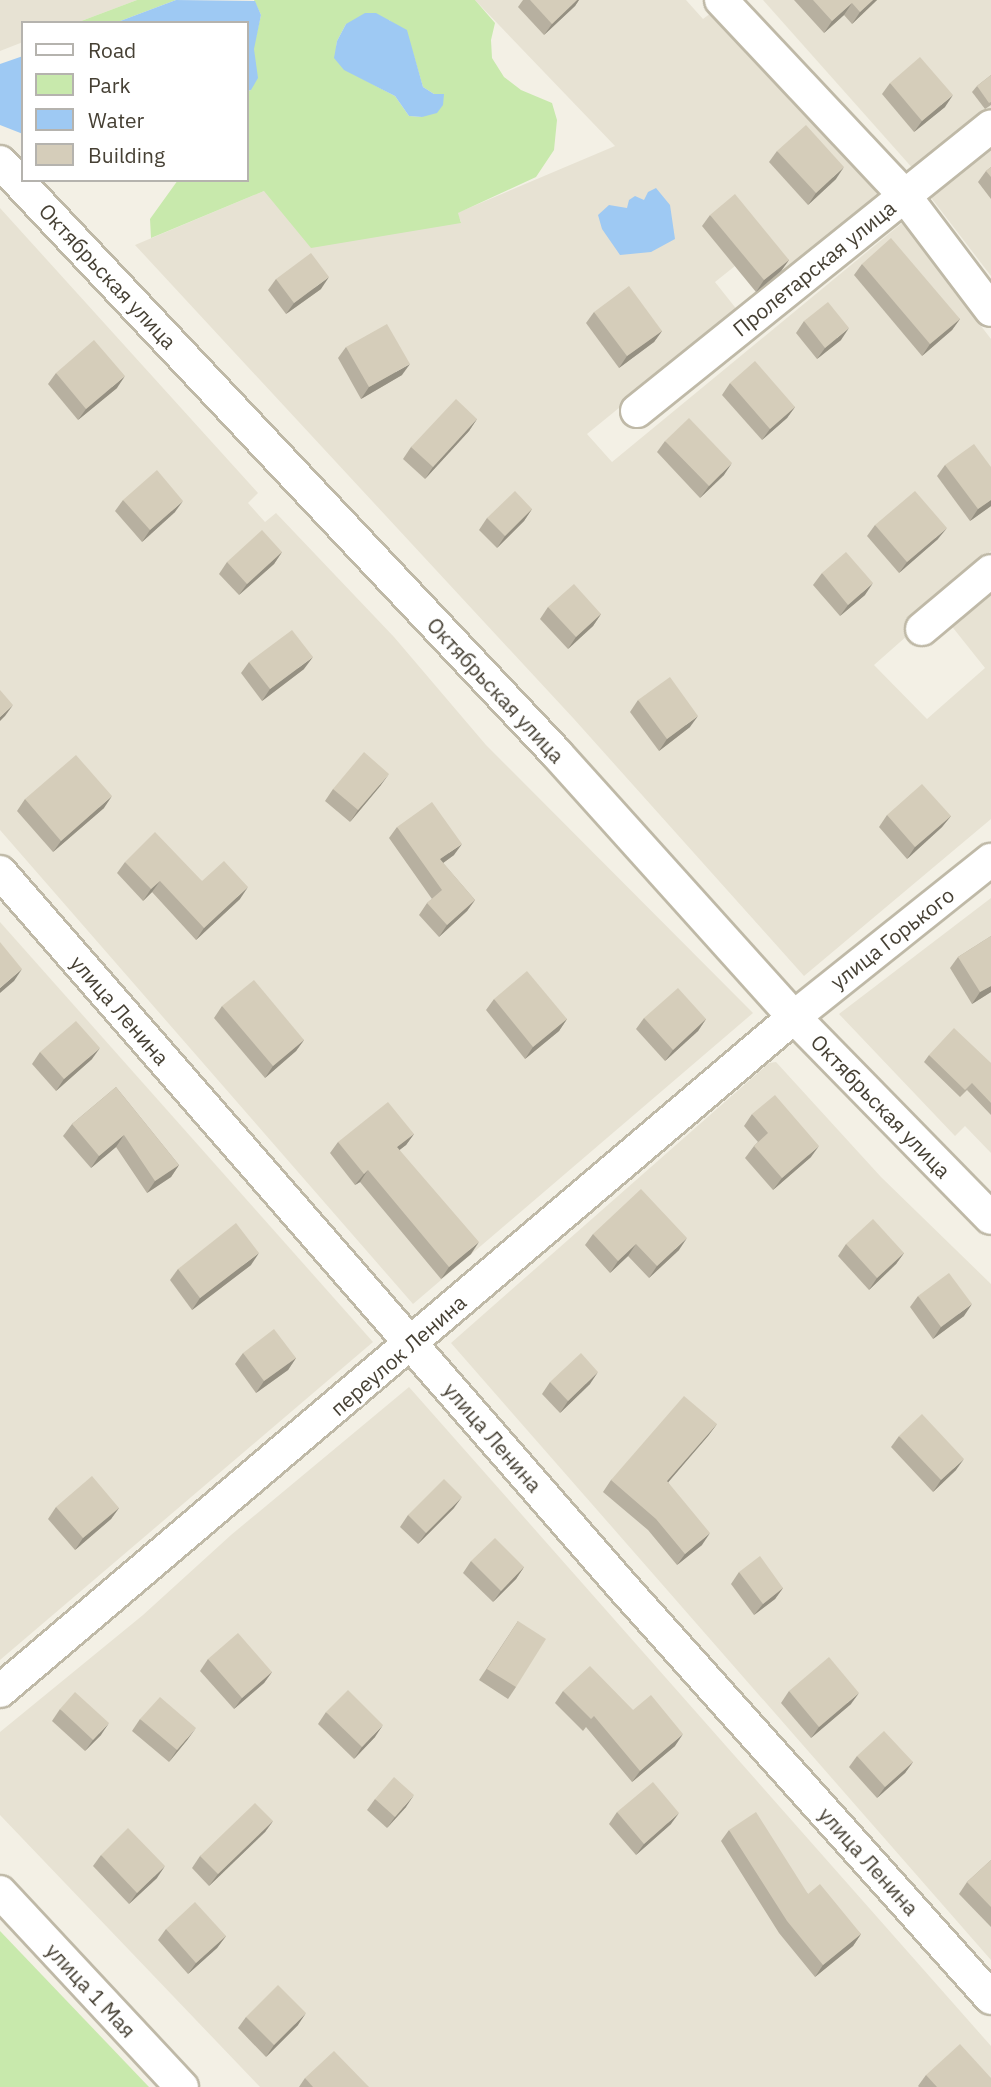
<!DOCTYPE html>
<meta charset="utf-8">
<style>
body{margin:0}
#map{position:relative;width:991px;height:2087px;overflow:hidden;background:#f3f0e5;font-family:"IBM Plex Sans",sans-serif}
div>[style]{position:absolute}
.residential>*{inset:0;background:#e7e2d3}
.green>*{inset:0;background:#c8e9ac}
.water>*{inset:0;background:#9ec9f3}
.roads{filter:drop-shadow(2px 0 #bfb9a7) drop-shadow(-2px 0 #bfb9a7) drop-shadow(0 2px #bfb9a7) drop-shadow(0 -2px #bfb9a7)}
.minor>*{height:32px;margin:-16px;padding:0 16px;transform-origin:16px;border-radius:16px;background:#fff}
.wall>*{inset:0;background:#b7b0a0}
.shaded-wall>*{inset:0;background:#959082}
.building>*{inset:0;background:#d5cdba}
span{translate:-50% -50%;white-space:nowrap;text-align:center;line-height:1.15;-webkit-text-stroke:5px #fff;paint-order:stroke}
.street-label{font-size:21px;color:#464034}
.legend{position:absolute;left:21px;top:21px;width:228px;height:161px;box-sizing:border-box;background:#fff;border:2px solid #b5b3ae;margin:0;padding:9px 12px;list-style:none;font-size:21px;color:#464034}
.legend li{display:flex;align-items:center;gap:14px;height:35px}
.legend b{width:35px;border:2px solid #b5b3ae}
</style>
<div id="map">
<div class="residential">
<div style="clip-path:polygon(0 0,137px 0,76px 23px,23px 23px,23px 42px,0 51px)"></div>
<div style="clip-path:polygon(475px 0,686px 0,703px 19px,715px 10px,878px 194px,758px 294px,735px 266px,715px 282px,738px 311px,587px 434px,612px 462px,902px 223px,991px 339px,991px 551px,904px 628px,908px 635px,874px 665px,927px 719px,985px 668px,946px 619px,991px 582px,991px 819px,804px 976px,574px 719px,135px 245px,264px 191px,461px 222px,457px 213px,615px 146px)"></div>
<div style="clip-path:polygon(763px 0,991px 0,991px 112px,915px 171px)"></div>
<div style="clip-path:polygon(991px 148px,991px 276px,929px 195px)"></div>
<div style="clip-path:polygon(0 208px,258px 493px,248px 503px,265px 522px,276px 513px,394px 637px,486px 745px,753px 1013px,413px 1304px,0 830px)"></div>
<div style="clip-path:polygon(991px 898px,991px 1153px,965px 1126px,955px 1136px,839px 1014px)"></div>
<div style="clip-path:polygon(0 922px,373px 1342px,0 1660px)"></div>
<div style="clip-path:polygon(776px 1062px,881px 1177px,991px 1284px,991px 1960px,451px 1343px,769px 1063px)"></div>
<div style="clip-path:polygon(409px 1387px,991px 2046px,991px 2087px,260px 2087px,0 1815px,0 1732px,143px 1615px,231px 1535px)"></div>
</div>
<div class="green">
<div style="clip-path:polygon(137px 0,176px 0,115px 23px,76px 23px)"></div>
<div style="clip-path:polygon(evenodd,254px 0,475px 0,495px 23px,491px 40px,492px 58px,504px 77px,521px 90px,552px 103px,557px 120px,554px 150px,536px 177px,458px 213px,461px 223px,311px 248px,264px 191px,151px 238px,150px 219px,178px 180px,247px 180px,247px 91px,251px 90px,253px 49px,261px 15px,254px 0,389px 20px,398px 27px,413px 53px,423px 87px,434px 94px,422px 117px,409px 116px,395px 96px,361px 78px,335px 58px,337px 41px,346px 24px,389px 20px)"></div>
<div style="clip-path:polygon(0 1931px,149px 2087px,0 2087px)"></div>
</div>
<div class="water">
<div style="clip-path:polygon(176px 0,255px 1px,261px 15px,254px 49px,258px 78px,251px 90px,247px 91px,247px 23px,115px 23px)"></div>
<div style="clip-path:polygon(365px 13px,376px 13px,407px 30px,423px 87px,434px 94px,444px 94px,443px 105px,437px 113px,422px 117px,409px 116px,395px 96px,344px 70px,334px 58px,337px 41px,346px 24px)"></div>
<div style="clip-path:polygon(23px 56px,23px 134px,0 125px,0 64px)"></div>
<div style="clip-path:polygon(656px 188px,670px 205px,675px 239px,651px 252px,620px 255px,602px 229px,598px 215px,609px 205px,627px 208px,629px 200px,635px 196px,644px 200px,648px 192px)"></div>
</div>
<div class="roads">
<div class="minor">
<div style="left:721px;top:0;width:267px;rotate:46.8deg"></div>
<div style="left:904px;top:195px;width:144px;rotate:52.9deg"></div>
<div style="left:0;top:162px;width:813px;rotate:46.74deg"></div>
<div style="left:557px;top:754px;width:354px;rotate:48deg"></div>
<div style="left:794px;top:1017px;width:281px;rotate:45.6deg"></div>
<div style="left:637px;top:411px;width:454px;rotate:-38.8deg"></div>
<div style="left:922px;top:629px;width:90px;rotate:-40deg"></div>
<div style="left:0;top:872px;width:947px;rotate:48.94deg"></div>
<div style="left:622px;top:1586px;width:553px;rotate:48.15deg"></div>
<div style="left:0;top:1691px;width:1041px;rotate:-40.33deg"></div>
<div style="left:794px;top:1017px;width:252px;rotate:-38.6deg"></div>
<div style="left:0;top:1892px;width:267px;rotate:47deg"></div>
</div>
</div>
<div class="wall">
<div style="clip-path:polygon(523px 0,579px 0,575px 6px,544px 35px,518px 7px)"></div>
<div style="clip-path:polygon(794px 0,877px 0,852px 24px,844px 15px,824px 33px)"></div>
<div style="clip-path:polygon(991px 75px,991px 105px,985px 109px,972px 92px,977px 86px)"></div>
<div style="clip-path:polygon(890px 83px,945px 107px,914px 132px,882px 94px)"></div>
<div style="clip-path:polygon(777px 151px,836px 179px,808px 205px,769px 162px)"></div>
<div style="clip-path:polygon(991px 167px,991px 199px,978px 182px,986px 171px)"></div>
<div style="clip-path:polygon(710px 215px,789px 260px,781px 271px,756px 292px,702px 226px)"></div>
<div style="clip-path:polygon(862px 264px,960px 319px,952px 330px,922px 356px,854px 275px)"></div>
<div style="clip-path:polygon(276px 279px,321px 289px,286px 314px,268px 290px)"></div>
<div style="clip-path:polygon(594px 312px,662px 331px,654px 342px,619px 368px,586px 323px)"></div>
<div style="clip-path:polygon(804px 321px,841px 340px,817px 359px,796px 333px)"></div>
<div style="clip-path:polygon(346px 347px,402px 375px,361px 399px,338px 358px)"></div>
<div style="clip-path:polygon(56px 373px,117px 388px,78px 420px,48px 384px)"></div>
<div style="clip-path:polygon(730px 383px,795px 407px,787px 418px,762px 440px,722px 395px)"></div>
<div style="clip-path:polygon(477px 419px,469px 431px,425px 479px,403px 459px,411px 447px)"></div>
<div style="clip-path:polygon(665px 441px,724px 475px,700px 498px,657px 452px)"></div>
<div style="clip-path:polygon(945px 465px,991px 467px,991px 506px,970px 521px,937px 476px)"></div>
<div style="clip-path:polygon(123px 500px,175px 512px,142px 542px,115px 511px)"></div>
<div style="clip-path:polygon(532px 509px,524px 521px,497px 548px,479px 530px,487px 518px)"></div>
<div style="clip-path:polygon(875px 525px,938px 539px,899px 573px,867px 536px)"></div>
<div style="clip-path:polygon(282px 552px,274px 564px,239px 595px,219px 574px,227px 562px)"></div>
<div style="clip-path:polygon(822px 573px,865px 595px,840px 616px,813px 585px)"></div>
<div style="clip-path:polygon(548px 607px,601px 614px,593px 626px,568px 649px,540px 619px)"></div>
<div style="clip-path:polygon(249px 662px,304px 669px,262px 701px,241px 673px)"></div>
<div style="clip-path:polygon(638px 700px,690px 727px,659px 751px,630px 712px)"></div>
<div style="clip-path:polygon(381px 785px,350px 822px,325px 801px,333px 789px)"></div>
<div style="clip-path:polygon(25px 799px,104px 808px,53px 852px,17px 811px)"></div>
<div style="clip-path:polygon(887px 815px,951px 816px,942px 827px,907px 859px,879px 827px)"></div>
<div style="clip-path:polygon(397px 827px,454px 855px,443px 863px,475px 900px,467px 911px,439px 937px,419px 915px,427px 903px,432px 899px,389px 838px)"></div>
<div style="clip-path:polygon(125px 862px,202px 881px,240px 899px,196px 940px,152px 892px,143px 901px,117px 873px)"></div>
<div style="clip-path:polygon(991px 936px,991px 992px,972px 1004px,950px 968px,958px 957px)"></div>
<div style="clip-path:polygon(494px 999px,567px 1019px,559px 1031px,525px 1059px,486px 1010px)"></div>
<div style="clip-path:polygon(222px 1006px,304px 1040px,296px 1051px,265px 1078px,214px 1018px)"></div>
<div style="clip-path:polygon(644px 1018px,706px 1019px,698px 1031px,665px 1061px,636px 1029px)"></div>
<div style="clip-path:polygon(40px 1052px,92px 1059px,56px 1091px,32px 1064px)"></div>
<div style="clip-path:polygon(929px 1055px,991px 1063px,991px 1115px,967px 1090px,960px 1097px,924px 1062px)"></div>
<div style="clip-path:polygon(116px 1087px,179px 1165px,171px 1177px,147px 1193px,116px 1147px,91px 1168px,63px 1136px,72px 1124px)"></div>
<div style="clip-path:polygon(752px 1114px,811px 1157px,773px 1190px,745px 1158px,754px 1146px,758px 1142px,744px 1126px)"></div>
<div style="clip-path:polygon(414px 1134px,406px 1145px,399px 1150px,471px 1254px,441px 1279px,360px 1182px,355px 1185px,330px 1153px,338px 1142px)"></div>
<div style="clip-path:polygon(593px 1234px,679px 1250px,649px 1278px,628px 1256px,610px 1273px,585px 1245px)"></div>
<div style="clip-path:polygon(846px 1244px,904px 1253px,896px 1264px,869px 1290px,838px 1256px)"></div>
<div style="clip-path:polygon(251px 1265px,192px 1310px,170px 1280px,178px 1269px)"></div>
<div style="clip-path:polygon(918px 1296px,964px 1316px,933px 1339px,910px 1307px)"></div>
<div style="clip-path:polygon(243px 1353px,296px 1358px,288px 1370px,256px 1393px,235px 1364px)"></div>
<div style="clip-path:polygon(550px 1382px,590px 1384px,560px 1413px,542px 1394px)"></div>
<div style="clip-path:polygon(717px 1424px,708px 1436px,668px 1482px,702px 1545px,677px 1565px,648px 1530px,603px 1492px,611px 1480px)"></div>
<div style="clip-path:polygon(899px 1436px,956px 1470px,933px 1492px,891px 1447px)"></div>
<div style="clip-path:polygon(56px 1507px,119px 1508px,111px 1519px,75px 1550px,48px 1519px)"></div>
<div style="clip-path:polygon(454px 1508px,418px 1544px,400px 1527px,408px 1515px)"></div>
<div style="clip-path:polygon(471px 1561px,524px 1567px,516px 1579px,493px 1602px,463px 1573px)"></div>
<div style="clip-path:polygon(739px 1572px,783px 1588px,775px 1599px,754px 1615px,731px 1584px)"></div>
<div style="clip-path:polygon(518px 1621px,516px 1687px,508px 1699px,479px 1680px)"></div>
<div style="clip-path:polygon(208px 1659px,272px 1672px,264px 1683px,234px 1709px,200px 1671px)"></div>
<div style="clip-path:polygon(563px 1691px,633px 1710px,675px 1746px,632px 1782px,586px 1727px,583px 1731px,555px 1703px)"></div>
<div style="clip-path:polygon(789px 1691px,851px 1704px,811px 1738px,781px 1703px)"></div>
<div style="clip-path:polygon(60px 1709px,101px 1735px,85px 1751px,52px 1721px)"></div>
<div style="clip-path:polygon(326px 1712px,375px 1737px,354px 1759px,318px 1724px)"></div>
<div style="clip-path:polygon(140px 1719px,188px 1739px,169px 1762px,132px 1731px)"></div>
<div style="clip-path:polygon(857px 1756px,913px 1762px,905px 1773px,877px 1798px,849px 1767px)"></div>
<div style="clip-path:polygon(375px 1799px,406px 1807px,387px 1828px,367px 1810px)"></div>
<div style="clip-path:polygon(617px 1812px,671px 1824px,636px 1855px,609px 1824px)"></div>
<div style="clip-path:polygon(273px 1821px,265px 1832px,209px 1886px,192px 1868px,200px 1856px)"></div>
<div style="clip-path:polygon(729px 1830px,808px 1894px,861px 1934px,853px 1946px,815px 1977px,779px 1933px,721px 1841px)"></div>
<div style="clip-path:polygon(101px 1855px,157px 1878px,129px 1904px,93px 1866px)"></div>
<div style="clip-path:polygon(991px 1860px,991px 1927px,959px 1894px,967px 1882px)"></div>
<div style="clip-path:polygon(166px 1929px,226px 1936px,217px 1948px,188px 1974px,158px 1940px)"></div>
<div style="clip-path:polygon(246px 2017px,298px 2025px,266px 2057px,238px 2028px)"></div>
<div style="clip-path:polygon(926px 2075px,991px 2087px,919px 2087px,918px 2086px)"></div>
<div style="clip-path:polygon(305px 2078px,369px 2087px,299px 2087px)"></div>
</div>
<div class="shaded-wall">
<div style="clip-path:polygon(577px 0,579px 0,575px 6px,544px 35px,552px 24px)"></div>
<div style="clip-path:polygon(873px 0,877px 0,852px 24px,860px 12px)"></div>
<div style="clip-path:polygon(852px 3px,844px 15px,824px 33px,832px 21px)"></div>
<div style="clip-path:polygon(953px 95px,945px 107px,914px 132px,922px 121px)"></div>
<div style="clip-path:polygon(844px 167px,836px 179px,808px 205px,816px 193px)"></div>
<div style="clip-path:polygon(789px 260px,781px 271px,756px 292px,764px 280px)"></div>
<div style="clip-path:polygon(329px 277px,321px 289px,286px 314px,294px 303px)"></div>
<div style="clip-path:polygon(960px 319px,952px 330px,922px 356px,930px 344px)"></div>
<div style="clip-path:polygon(849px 328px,841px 340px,817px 359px,825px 348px)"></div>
<div style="clip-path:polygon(662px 331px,654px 342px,619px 368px,627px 356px)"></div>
<div style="clip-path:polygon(410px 364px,402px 375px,361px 399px,369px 387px)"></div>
<div style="clip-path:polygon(125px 376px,117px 388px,78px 420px,86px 409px)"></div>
<div style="clip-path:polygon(795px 407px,787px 418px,762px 440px,770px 429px)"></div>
<div style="clip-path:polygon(477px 419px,469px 431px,425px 479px,433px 467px)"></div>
<div style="clip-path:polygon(732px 463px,724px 475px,700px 498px,709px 486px)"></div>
<div style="clip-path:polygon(991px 500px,991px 506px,970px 521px,978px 509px)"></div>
<div style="clip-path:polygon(183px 501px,175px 512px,142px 542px,150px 530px)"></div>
<div style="clip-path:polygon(532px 509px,524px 521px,497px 548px,505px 536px)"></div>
<div style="clip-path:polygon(947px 528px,938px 539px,899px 573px,907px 562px)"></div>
<div style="clip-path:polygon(282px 552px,274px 564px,239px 595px,247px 584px)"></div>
<div style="clip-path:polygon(873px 583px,865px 595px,840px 616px,848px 605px)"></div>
<div style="clip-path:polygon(601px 614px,593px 626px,568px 649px,576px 637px)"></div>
<div style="clip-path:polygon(313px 657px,304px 669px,262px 701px,270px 689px)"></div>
<div style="clip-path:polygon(13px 705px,5px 716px,0 721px,0 717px)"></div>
<div style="clip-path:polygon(698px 716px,690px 727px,659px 751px,667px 739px)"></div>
<div style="clip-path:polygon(389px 774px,381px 785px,350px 822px,358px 810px)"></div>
<div style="clip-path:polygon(112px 796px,104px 808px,53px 852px,61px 841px)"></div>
<div style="clip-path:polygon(951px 816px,942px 827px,907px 859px,915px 847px)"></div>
<div style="clip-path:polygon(462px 844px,454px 855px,432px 871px,440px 859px)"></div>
<div style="clip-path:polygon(160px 881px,152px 892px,143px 901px,151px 889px)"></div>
<div style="clip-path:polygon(248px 887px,240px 899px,196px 940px,204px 928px)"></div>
<div style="clip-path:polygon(475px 900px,467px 911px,439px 937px,447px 925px)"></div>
<div style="clip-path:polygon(22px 969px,14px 981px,0 993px,0 988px)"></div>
<div style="clip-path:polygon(991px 986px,991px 992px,972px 1004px,980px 992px)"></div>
<div style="clip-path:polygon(567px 1019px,559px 1031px,525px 1059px,533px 1047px)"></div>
<div style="clip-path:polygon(706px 1019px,698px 1031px,665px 1061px,673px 1050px)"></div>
<div style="clip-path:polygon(304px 1040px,296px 1051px,265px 1078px,273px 1066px)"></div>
<div style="clip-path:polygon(100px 1048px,92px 1059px,56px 1091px,64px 1079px)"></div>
<div style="clip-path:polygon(414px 1134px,406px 1145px,388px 1159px,397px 1147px)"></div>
<div style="clip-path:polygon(124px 1135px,116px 1147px,91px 1168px,99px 1156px)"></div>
<div style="clip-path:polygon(819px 1146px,811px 1157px,773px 1190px,782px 1178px)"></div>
<div style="clip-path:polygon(179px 1165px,171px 1177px,147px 1193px,155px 1181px)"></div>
<div style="clip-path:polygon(368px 1170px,360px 1182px,355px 1185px,364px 1174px)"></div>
<div style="clip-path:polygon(687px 1238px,679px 1250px,649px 1278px,657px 1266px)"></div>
<div style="clip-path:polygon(479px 1242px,471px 1254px,441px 1279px,449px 1267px)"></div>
<div style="clip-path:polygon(636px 1244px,628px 1256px,610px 1273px,618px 1261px)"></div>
<div style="clip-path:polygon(259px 1253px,251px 1265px,192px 1310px,200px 1298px)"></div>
<div style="clip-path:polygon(904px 1253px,896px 1264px,869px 1290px,877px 1278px)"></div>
<div style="clip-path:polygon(972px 1304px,964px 1316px,933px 1339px,941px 1327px)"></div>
<div style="clip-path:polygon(296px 1358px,288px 1370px,256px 1393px,264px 1381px)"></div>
<div style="clip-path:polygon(598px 1372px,590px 1384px,560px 1413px,568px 1401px)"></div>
<div style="clip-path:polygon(717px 1424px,708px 1436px,659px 1493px,667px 1481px)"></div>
<div style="clip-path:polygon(964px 1459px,956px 1470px,933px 1492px,941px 1480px)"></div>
<div style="clip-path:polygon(462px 1497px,454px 1508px,418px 1544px,426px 1533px)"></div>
<div style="clip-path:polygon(119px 1508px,111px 1519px,75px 1550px,83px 1538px)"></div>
<div style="clip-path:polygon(710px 1533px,702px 1545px,677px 1565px,685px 1554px)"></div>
<div style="clip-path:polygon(524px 1567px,516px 1579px,493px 1602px,501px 1591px)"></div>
<div style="clip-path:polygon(783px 1588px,775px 1599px,754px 1615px,763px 1604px)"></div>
<div style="clip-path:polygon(272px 1672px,264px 1683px,234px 1709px,242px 1698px)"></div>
<div style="clip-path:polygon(859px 1693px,851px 1704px,811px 1738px,819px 1727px)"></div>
<div style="clip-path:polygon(109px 1723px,101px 1735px,85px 1751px,93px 1740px)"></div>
<div style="clip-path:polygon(383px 1725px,375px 1737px,354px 1759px,362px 1747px)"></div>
<div style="clip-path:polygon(196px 1728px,188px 1739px,169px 1762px,177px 1750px)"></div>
<div style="clip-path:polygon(683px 1734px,675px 1746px,632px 1782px,640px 1771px)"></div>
<div style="clip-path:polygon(913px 1762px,905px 1773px,877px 1798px,885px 1787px)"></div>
<div style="clip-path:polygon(414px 1795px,406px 1807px,387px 1828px,395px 1817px)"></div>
<div style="clip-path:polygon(679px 1813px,671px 1824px,636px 1855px,644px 1844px)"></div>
<div style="clip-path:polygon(273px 1821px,265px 1832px,209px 1886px,218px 1874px)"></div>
<div style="clip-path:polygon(165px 1866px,157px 1878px,129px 1904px,137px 1893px)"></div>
<div style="clip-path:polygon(861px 1934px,853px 1946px,815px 1977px,823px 1965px)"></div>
<div style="clip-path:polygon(226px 1936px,217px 1948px,188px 1974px,196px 1963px)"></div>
<div style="clip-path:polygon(306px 2013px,298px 2025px,266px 2057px,274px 2045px)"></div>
</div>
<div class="building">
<div style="clip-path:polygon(530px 0,577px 0,552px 24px)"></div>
<div style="clip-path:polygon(813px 0,873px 0,860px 12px,852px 3px,832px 21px)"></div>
<div style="clip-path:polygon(920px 57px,953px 95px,922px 121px,890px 83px)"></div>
<div style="clip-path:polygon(991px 75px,991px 102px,989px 103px,977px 86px)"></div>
<div style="clip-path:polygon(806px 125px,844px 167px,816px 193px,777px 151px)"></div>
<div style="clip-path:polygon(991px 167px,991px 177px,986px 171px)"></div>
<div style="clip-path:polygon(735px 194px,789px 260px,764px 280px,710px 215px)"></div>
<div style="clip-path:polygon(891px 238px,960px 319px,930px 344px,862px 264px)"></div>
<div style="clip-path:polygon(311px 253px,329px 277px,294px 303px,276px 279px)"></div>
<div style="clip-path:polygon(629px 286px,662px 331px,627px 356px,594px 312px)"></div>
<div style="clip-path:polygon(828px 302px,849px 328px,825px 348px,804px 321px)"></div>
<div style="clip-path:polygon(387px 324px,410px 364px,369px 387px,346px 347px)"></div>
<div style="clip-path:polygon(94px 340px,125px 376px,86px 409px,56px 373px)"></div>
<div style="clip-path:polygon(755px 361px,795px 407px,770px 429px,730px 383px)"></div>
<div style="clip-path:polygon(456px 399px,477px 419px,433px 467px,411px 447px)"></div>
<div style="clip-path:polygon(689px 418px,732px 463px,709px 486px,665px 441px)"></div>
<div style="clip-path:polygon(974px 444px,991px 467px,991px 500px,978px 509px,945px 465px)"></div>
<div style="clip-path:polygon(157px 470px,183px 501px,150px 530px,123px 500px)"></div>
<div style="clip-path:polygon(515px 491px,532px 509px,505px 536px,487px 518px)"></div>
<div style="clip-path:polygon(915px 491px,947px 528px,907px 562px,875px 525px)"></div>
<div style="clip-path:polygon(262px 530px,282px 552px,247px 584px,227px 562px)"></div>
<div style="clip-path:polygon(846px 552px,873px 583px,848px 605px,822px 573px)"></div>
<div style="clip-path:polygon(574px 584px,601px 614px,576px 637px,548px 607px)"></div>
<div style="clip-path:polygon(292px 630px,313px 657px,270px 689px,249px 662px)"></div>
<div style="clip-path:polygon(670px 677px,698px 716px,667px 739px,638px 700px)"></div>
<div style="clip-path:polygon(0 690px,13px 705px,0 717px)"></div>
<div style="clip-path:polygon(364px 752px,389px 774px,358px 810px,333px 789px)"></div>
<div style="clip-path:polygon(76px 755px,112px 796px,61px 841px,25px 799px)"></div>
<div style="clip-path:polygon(922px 784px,951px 816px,915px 847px,887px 815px)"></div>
<div style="clip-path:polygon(432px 802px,462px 844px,440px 859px,475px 900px,447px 925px,427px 903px,442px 890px,397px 827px)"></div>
<div style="clip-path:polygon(155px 832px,202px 881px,224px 861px,248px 887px,204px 928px,160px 881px,151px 889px,125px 862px)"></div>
<div style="clip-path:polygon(991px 936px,991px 986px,980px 992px,958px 957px)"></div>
<div style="clip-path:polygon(0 942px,22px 969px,0 988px)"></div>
<div style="clip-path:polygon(527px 971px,567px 1019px,533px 1047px,494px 999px)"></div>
<div style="clip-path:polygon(254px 980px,304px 1040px,273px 1066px,222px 1006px)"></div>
<div style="clip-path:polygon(678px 988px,706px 1019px,673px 1050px,644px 1018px)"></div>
<div style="clip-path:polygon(76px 1021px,100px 1048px,64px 1079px,40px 1052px)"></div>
<div style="clip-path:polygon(954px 1028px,991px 1063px,991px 1103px,972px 1083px,965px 1090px,929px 1055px)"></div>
<div style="clip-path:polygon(116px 1087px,179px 1165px,155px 1181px,124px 1135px,99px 1156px,72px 1124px)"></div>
<div style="clip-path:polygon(775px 1095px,819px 1146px,782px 1178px,754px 1146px,768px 1133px,752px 1114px)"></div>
<div style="clip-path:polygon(388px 1102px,414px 1134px,397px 1147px,479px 1242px,449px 1267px,368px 1170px,364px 1174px,338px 1142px)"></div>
<div style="clip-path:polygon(641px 1189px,687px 1238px,657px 1266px,636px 1244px,618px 1261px,593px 1234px)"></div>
<div style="clip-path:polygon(873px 1219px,904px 1253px,877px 1278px,846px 1244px)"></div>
<div style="clip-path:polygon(236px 1223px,259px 1253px,200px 1298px,178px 1269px)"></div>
<div style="clip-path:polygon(949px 1273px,972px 1304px,941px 1327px,918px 1296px)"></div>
<div style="clip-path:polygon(274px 1329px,296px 1358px,264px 1381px,243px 1353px)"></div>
<div style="clip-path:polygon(581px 1353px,598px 1372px,568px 1401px,550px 1382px)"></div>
<div style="clip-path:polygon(684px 1396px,717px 1424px,667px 1481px,710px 1533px,685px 1554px,656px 1519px,611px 1480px)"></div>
<div style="clip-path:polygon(922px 1414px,964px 1459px,941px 1480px,899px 1436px)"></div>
<div style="clip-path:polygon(92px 1476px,119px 1508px,83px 1538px,56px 1507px)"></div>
<div style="clip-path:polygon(444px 1479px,462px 1497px,426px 1533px,408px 1515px)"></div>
<div style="clip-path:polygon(495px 1538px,524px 1567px,501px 1591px,471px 1561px)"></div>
<div style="clip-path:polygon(760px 1556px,783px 1588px,763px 1604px,739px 1572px)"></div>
<div style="clip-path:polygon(518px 1621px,546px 1639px,516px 1687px,487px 1669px)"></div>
<div style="clip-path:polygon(238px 1633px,272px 1672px,242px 1698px,208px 1659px)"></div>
<div style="clip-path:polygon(829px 1657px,859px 1693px,819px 1727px,789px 1691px)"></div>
<div style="clip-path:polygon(590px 1666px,633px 1710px,651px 1695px,683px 1734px,640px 1771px,594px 1716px,591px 1719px,563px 1691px)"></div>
<div style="clip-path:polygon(348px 1690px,383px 1725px,362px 1747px,326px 1712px)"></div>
<div style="clip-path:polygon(75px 1692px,109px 1723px,93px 1740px,60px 1709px)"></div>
<div style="clip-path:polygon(160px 1697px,196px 1728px,177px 1750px,140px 1719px)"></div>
<div style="clip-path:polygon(884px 1731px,913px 1762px,885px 1787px,857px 1756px)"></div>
<div style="clip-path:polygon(394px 1777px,414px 1795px,395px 1817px,375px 1799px)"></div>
<div style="clip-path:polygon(653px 1782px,679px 1813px,644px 1844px,617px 1812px)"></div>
<div style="clip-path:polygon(255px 1803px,273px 1821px,218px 1874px,200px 1856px)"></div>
<div style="clip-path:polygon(756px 1812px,808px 1894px,820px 1884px,861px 1934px,823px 1965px,787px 1921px,729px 1830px)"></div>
<div style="clip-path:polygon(128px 1828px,165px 1866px,137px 1893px,101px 1855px)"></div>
<div style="clip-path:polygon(991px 1860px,991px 1907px,967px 1882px)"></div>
<div style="clip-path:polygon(195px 1902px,226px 1936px,196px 1963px,166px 1929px)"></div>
<div style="clip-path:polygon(278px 1985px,306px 2013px,274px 2045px,246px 2017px)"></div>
<div style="clip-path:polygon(960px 2044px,991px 2078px,991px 2087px,937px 2087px,926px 2075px)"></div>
<div style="clip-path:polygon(334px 2051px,369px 2087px,313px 2087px,305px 2078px)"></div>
</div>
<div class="street-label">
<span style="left:814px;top:268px;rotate:-39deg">Пролетарская улица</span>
<span style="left:108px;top:276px;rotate:47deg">Октябрьская улица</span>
<span style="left:496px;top:690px;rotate:47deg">Октябрьская улица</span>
<span style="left:892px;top:938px;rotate:-38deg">улица Горького</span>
<span style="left:120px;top:1010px;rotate:49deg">улица Ленина</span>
<span style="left:881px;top:1106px;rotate:46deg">Октябрьская улица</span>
<span style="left:398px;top:1355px;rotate:-41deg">переулок Ленина</span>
<span style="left:493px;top:1437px;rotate:49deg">улица Ленина</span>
<span style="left:869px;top:1861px;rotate:48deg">улица Ленина</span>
<span style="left:91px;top:1990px;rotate:47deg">улица 1 Мая</span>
</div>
<ul class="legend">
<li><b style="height:9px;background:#fff"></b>Road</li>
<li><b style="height:19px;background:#c8e9ac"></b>Park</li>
<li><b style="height:19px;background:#9ec9f3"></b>Water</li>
<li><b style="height:19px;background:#d5cdba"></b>Building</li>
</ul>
</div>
